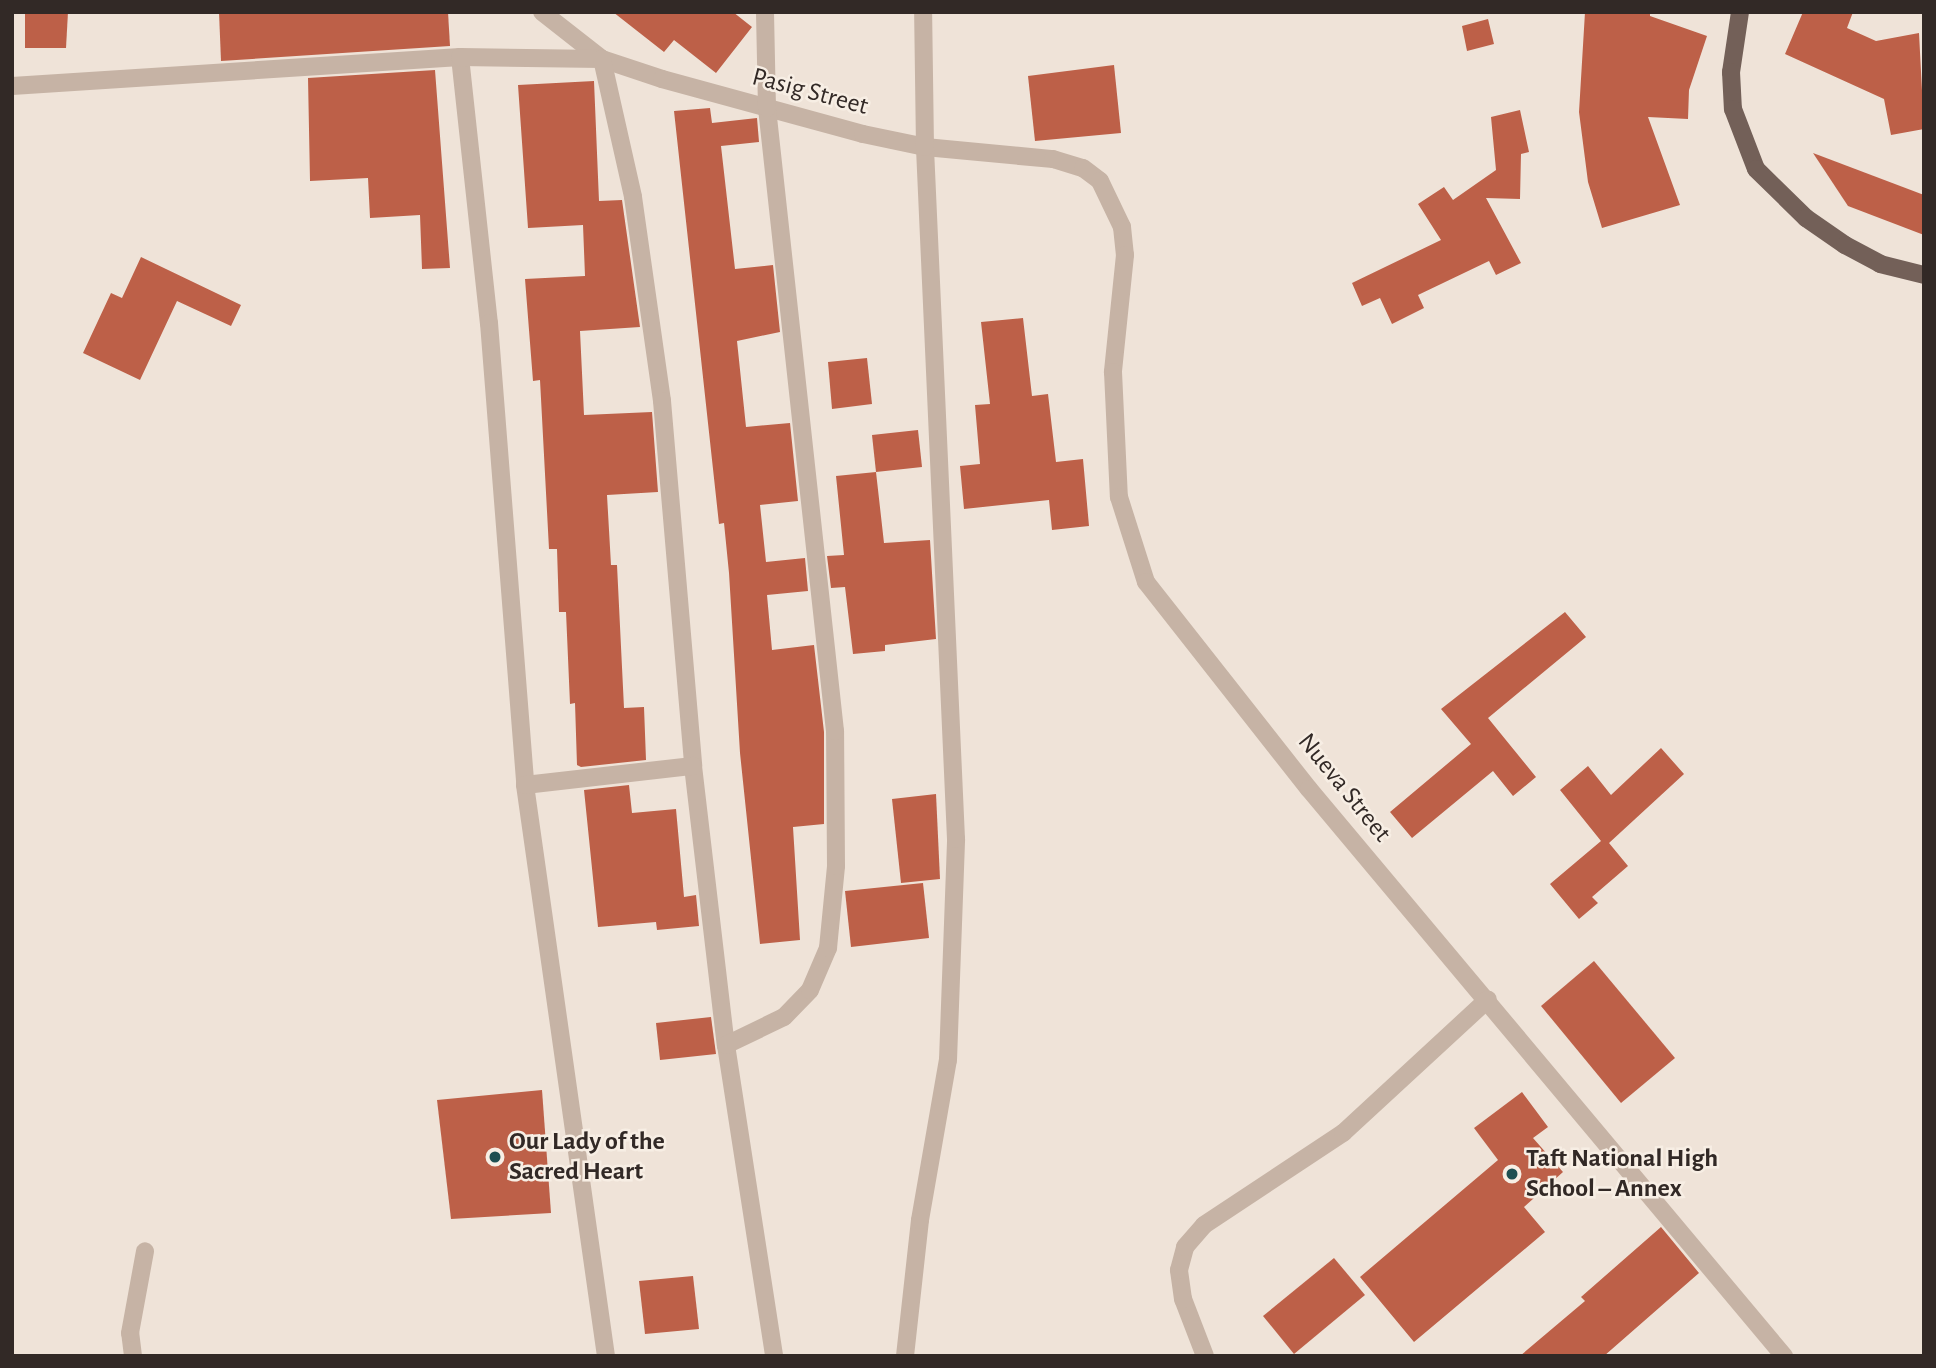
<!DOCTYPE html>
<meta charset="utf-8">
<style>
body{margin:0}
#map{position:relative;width:1936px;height:1368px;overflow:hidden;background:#efe3d8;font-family:"Alegreya Sans",sans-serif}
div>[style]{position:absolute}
.building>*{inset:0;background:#bd6048}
.minor>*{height:18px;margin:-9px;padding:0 9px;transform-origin:9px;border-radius:9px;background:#c6b3a5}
.major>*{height:18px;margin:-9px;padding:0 9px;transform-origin:9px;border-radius:9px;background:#736058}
.dots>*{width:19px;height:19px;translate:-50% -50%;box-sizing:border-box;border:4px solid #f7eee4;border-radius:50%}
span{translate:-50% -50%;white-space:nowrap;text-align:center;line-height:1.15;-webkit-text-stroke:5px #f7eee4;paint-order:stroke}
.street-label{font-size:26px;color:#322926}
.poi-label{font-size:26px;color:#322926;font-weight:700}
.left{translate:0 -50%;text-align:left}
.frame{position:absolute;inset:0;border:14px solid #322926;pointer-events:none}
</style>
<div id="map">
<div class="building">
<div style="clip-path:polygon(25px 12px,68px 12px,66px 48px,25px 48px)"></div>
<div style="clip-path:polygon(219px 12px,448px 12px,450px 46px,221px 61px)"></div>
<div style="clip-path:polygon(613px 12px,733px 12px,752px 27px,716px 73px,674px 40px,664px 52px)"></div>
<div style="clip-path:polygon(1585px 12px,1650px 12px,1650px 16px,1707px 36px,1689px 90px,1688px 119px,1648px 117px,1680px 205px,1602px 228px,1588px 182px,1579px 112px)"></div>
<div style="clip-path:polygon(1803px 12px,1853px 12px,1847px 28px,1876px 41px,1919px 33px,1924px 129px,1891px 135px,1884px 99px,1785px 54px)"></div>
<div style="clip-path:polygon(1488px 19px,1494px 44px,1467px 51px,1462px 26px)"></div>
<div style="clip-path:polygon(1114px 65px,1121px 133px,1035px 141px,1028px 76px)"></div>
<div style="clip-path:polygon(435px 70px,450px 268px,422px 269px,420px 215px,370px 218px,368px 178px,310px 181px,308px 78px)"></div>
<div style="clip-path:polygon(594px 81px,599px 201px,622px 200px,640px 327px,580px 331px,584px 415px,652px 412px,658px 492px,607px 495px,611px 565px,617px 565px,624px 708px,644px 707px,646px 760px,581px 767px,577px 765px,575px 703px,570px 704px,566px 612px,559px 612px,557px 549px,549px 549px,540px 380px,533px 381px,525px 279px,585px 276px,583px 225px,528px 228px,518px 85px)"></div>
<div style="clip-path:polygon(710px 108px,712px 123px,757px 118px,759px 142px,721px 146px,735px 269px,773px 265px,780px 332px,737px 341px,746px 427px,790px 423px,798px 501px,760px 505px,766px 562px,805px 558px,808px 591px,767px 595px,772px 650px,814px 645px,824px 732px,824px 824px,793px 827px,800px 940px,760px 944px,740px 753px,729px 573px,724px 523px,719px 524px,674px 111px)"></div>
<div style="clip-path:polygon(1520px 110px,1529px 152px,1521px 154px,1520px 199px,1486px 198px,1521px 263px,1496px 275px,1489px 261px,1418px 295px,1424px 308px,1392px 324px,1380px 298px,1362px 306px,1352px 283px,1441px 240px,1418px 204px,1444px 187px,1453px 200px,1496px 170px,1491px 117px)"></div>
<div style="clip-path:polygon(1813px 153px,1924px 195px,1924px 235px,1848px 206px)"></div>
<div style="clip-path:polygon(141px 257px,241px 305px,231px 326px,177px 301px,140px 380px,83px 353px,111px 293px,122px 298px)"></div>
<div style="clip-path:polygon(1023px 318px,1032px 396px,1048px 394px,1056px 462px,1083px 459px,1089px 526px,1052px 530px,1049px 500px,964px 509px,960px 466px,980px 464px,975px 405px,990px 404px,981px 322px)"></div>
<div style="clip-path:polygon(867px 358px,872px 404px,832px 409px,828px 362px)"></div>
<div style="clip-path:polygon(918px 430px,922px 467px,876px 472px,872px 435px)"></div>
<div style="clip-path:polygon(876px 472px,884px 543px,930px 540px,936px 639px,885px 645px,885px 651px,853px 654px,845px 587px,831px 588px,827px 556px,844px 555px,836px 476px)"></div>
<div style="clip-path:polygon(1565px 612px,1586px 637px,1488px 718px,1536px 777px,1513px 796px,1493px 771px,1412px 838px,1390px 812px,1471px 744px,1441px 709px)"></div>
<div style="clip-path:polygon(1661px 748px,1684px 774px,1609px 843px,1628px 866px,1592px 897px,1598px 903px,1579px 919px,1550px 884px,1601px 841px,1560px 790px,1588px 766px,1611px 795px)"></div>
<div style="clip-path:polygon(629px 785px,632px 813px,676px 809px,684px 897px,696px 895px,699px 926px,657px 930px,656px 922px,598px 927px,584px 790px)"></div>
<div style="clip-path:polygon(936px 794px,940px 879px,901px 883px,892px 799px)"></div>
<div style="clip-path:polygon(923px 883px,929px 938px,851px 947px,845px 891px)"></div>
<div style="clip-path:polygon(1594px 961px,1675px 1058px,1621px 1103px,1541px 1006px)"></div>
<div style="clip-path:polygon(711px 1017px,716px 1054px,660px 1060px,656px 1023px)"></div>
<div style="clip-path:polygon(542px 1090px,551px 1213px,451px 1219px,437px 1100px)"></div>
<div style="clip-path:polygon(1522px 1092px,1548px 1127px,1533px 1138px,1563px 1172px,1524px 1207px,1545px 1232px,1414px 1342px,1360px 1277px,1498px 1160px,1474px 1128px)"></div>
<div style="clip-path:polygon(1661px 1227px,1699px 1273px,1604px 1356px,1520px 1356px,1585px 1301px,1581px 1297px)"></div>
<div style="clip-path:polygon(1334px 1258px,1365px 1295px,1294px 1354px,1263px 1316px)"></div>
<div style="clip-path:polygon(693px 1276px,699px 1329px,645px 1334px,639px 1281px)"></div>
</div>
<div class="minor">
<div style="left:542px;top:12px;width:76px;rotate:38.1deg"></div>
<div style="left:602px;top:59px;width:63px;rotate:18.4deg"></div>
<div style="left:662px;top:79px;width:208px;rotate:15.3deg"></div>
<div style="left:863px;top:134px;width:63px;rotate:11.8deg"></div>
<div style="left:925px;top:147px;width:129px;rotate:5.4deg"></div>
<div style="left:1053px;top:159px;width:31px;rotate:17deg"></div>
<div style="left:1083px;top:168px;width:21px;rotate:37deg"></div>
<div style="left:1100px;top:181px;width:51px;rotate:64.4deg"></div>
<div style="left:1122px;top:227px;width:28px;rotate:84deg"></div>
<div style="left:1125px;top:255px;width:118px;rotate:95.9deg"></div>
<div style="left:1113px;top:372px;width:125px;rotate:87.3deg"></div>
<div style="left:1119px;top:497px;width:89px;rotate:72.4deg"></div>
<div style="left:1146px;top:582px;width:263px;rotate:51.8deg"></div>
<div style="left:1309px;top:789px;width:740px;rotate:50.05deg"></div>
<div style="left:460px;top:57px;width:268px;rotate:83.8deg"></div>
<div style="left:489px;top:323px;width:463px;rotate:85.5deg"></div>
<div style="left:525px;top:785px;width:577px;rotate:81.93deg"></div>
<div style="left:12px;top:86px;width:449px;rotate:-3.7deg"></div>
<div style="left:460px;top:57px;width:142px;rotate:0.8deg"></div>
<div style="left:602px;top:59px;width:141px;rotate:77.3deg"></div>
<div style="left:633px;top:197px;width:206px;rotate:81.9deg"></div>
<div style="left:662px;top:401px;width:366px;rotate:85.1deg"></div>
<div style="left:693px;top:766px;width:281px;rotate:83.3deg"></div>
<div style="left:726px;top:1045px;width:315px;rotate:81.2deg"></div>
<div style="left:525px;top:785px;width:169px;rotate:-6.5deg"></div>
<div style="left:726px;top:1045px;width:64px;rotate:-25.8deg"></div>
<div style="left:784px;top:1017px;width:37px;rotate:-46deg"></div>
<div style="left:810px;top:990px;width:46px;rotate:-66.8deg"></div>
<div style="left:828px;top:948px;width:82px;rotate:-84.4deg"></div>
<div style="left:836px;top:866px;width:135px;rotate:-90.4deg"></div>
<div style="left:835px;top:731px;width:627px;rotate:-96.23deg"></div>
<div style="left:767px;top:108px;width:96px;rotate:-91.2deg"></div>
<div style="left:133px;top:1356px;width:23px;rotate:-97deg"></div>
<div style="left:130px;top:1333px;width:83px;rotate:-79.6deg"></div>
<div style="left:905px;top:1356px;width:137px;rotate:-83.7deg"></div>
<div style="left:920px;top:1220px;width:162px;rotate:-80.1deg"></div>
<div style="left:948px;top:1060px;width:221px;rotate:-87.9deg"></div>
<div style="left:956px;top:839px;width:693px;rotate:-92.57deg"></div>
<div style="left:925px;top:147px;width:135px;rotate:-90.8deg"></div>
<div style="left:1205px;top:1356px;width:61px;rotate:-111.1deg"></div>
<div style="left:1183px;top:1299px;width:29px;rotate:-98deg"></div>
<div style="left:1179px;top:1270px;width:24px;rotate:-75deg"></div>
<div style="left:1185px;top:1247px;width:29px;rotate:-49deg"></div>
<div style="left:1204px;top:1225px;width:167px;rotate:-33.5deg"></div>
<div style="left:1343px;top:1133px;width:197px;rotate:-42.7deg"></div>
</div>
<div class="major">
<div style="left:1740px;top:12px;width:61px;rotate:98.5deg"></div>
<div style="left:1731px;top:72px;width:37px;rotate:87deg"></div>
<div style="left:1733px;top:109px;width:64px;rotate:69deg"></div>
<div style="left:1756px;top:169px;width:70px;rotate:44.4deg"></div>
<div style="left:1806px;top:218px;width:47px;rotate:34.7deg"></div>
<div style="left:1845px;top:245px;width:40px;rotate:28deg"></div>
<div style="left:1880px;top:264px;width:45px;rotate:14deg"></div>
</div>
<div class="dots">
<div style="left:495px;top:1157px;background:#1f4f51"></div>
<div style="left:1512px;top:1174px;background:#1f4f51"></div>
</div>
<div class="street-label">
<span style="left:810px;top:92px;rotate:15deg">Pasig Street</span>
<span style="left:1344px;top:788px;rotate:51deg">Nueva Street</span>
</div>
<div class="poi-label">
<span class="left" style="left:509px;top:1157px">Our Lady of the<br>Sacred Heart</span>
<span class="left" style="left:1526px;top:1174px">Taft National High<br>School – Annex</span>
</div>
<div class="frame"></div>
</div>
